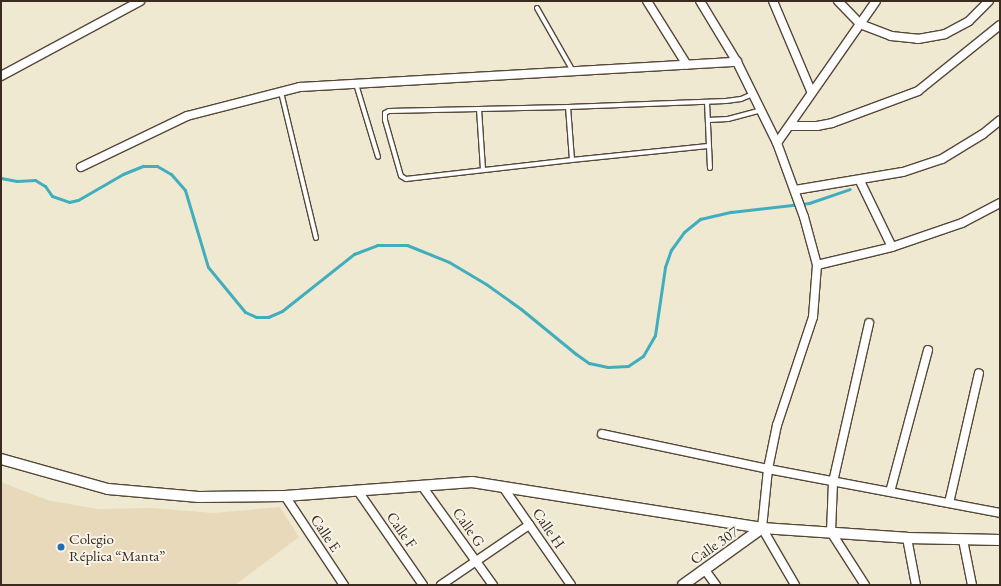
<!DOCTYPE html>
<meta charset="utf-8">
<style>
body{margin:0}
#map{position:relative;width:1001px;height:586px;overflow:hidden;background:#f0e9d1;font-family:"EB Garamond",serif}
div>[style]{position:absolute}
.built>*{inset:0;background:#e8d9ba}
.stream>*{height:3px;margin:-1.5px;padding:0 1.5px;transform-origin:1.5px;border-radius:1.5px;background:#41aebe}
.roads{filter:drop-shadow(1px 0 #564739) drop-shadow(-1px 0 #564739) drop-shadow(0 1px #564739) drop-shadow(0 -1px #564739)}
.service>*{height:4px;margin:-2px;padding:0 2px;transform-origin:2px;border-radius:2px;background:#fff}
.minor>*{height:8px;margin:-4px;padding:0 4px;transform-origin:4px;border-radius:4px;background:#fff}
.tertiary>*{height:10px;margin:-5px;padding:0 5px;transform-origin:5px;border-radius:5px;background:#fff}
.dots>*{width:11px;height:11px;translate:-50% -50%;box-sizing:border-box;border:2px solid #f7f3e8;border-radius:50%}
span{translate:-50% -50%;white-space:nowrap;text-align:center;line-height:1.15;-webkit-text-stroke:4px #f7f3e8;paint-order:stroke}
.street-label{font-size:15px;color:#3b2a1e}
.poi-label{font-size:15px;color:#3b2a1e}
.left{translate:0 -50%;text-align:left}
.frame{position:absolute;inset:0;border:2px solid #3b2a1e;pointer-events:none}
</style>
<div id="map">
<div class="built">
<div style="clip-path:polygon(1px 482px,47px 500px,97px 509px,152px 508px,213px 513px,280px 507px,299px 537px,235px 585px,1px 585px)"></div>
</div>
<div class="stream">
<div style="left:1px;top:178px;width:16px;rotate:11deg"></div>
<div style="left:17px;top:181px;width:18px;rotate:-3deg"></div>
<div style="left:35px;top:180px;width:12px;rotate:31deg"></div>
<div style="left:45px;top:186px;width:12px;rotate:55deg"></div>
<div style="left:52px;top:196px;width:18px;rotate:19deg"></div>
<div style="left:69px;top:202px;width:9px;rotate:-13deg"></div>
<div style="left:78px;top:200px;width:52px;rotate:-30deg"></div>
<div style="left:123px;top:174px;width:22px;rotate:-22deg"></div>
<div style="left:143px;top:166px;width:14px"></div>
<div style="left:157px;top:166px;width:16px;rotate:30deg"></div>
<div style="left:171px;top:174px;width:21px;rotate:49deg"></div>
<div style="left:185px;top:190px;width:80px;rotate:73.4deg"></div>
<div style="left:208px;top:267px;width:58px;rotate:50.6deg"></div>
<div style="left:245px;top:312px;width:12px;rotate:24deg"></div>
<div style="left:256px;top:317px;width:12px"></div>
<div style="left:268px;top:317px;width:15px;rotate:-23deg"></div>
<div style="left:282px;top:311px;width:92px;rotate:-38.4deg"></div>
<div style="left:354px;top:254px;width:25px;rotate:-21deg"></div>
<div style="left:377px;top:245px;width:30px"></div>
<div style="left:407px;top:245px;width:45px;rotate:22deg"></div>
<div style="left:449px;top:262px;width:43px;rotate:30.7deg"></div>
<div style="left:486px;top:284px;width:43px;rotate:35.5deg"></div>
<div style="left:521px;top:309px;width:71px;rotate:39.3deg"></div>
<div style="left:576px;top:354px;width:16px;rotate:35deg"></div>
<div style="left:589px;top:363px;width:19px;rotate:12deg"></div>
<div style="left:608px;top:367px;width:20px;rotate:-3deg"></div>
<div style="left:628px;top:366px;width:18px;rotate:-34deg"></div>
<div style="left:643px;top:356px;width:24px;rotate:-60deg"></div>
<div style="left:655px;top:335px;width:69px;rotate:-81.6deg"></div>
<div style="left:665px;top:267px;width:18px;rotate:-71deg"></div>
<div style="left:671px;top:250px;width:22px;rotate:-54deg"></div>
<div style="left:684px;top:232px;width:21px;rotate:-39deg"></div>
<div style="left:700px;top:219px;width:32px;rotate:-13deg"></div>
<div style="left:731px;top:212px;width:79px;rotate:-6.6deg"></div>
<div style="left:809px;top:203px;width:43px;rotate:-18.9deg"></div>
</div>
<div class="roads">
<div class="service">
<div style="left:537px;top:8px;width:73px;rotate:60.3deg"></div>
<div style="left:356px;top:84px;width:76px;rotate:73.2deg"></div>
<div style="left:281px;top:92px;width:150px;rotate:76.5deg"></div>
<div style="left:707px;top:102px;width:66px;rotate:87.4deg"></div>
<div style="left:568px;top:107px;width:179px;rotate:178.7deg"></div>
<div style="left:389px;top:111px;width:4px;rotate:153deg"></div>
<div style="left:385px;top:113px;width:7px;rotate:90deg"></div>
<div style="left:385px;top:120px;width:58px;rotate:74.1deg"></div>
<div style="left:401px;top:176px;width:6px;rotate:31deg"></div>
<div style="left:406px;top:179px;width:167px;rotate:-6.5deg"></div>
<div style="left:479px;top:109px;width:60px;rotate:86.2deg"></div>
<div style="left:708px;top:120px;width:20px;rotate:-3deg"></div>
<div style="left:728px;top:119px;width:34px;rotate:-15deg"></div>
<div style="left:708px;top:146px;width:137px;rotate:174.1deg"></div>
<div style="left:572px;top:160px;width:53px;rotate:-94.3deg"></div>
<div style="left:568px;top:107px;width:158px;rotate:-2.2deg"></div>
<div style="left:726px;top:101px;width:15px;rotate:-8deg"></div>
<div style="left:741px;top:99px;width:13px;rotate:-23deg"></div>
</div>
<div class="minor">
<div style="left:647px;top:1px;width:75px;rotate:58deg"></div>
<div style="left:700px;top:1px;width:71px;rotate:58.8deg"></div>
<div style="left:737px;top:62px;width:90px;rotate:63.7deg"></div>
<div style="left:777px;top:143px;width:79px;rotate:70deg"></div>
<div style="left:804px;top:217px;width:50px;rotate:74.8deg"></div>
<div style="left:817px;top:265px;width:52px;rotate:94.4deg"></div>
<div style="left:813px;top:317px;width:114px;rotate:108.4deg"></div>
<div style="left:777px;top:425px;width:45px;rotate:101.6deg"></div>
<div style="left:768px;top:469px;width:59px;rotate:95.8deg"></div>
<div style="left:762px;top:528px;width:66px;rotate:59.9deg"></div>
<div style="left:773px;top:1px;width:98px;rotate:67.1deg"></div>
<div style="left:838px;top:1px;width:32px;rotate:46deg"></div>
<div style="left:860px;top:24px;width:33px;rotate:21deg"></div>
<div style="left:891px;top:36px;width:27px;rotate:6deg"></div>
<div style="left:918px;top:39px;width:27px;rotate:-10deg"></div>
<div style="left:945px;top:34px;width:27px;rotate:-28deg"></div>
<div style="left:969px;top:21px;width:28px;rotate:-45deg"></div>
<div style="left:1px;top:76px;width:158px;rotate:-28.3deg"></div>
<div style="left:790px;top:126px;width:27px"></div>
<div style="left:817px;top:126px;width:15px;rotate:-11deg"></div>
<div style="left:832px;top:123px;width:92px;rotate:-20.4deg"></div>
<div style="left:918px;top:91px;width:105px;rotate:-38.8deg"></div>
<div style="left:777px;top:143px;width:173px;rotate:-55.1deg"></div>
<div style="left:81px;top:167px;width:118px;rotate:-25.7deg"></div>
<div style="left:187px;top:116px;width:117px;rotate:-14.4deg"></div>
<div style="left:300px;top:87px;width:438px;rotate:-3.3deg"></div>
<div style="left:860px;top:181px;width:73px;rotate:64.1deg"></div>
<div style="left:795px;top:190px;width:109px;rotate:-9.5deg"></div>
<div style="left:903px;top:172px;width:41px;rotate:-18.4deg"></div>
<div style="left:942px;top:159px;width:48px;rotate:-31.4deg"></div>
<div style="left:983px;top:134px;width:22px;rotate:-39deg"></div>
<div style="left:817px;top:265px;width:77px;rotate:-13.5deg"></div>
<div style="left:892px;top:247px;width:74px;rotate:-18.9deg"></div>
<div style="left:962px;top:223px;width:43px;rotate:-27.8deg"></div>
<div style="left:602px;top:434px;width:170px;rotate:11.9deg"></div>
<div style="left:768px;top:469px;width:236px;rotate:10.7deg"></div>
<div style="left:422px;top:486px;width:122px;rotate:54.4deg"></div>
<div style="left:503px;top:487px;width:119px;rotate:55.2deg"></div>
<div style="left:358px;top:491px;width:114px;rotate:55.3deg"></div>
<div style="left:890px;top:492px;width:147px;rotate:-75deg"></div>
<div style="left:285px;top:496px;width:107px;rotate:56.5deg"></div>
<div style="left:949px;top:503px;width:133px;rotate:-77deg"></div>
<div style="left:907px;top:538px;width:48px;rotate:79.2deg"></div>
<div style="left:963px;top:540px;width:46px;rotate:78.7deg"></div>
<div style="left:705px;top:570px;width:19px;rotate:54deg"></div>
<div style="left:441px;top:585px;width:107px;rotate:-34.3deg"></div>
<div style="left:865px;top:585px;width:63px;rotate:-122.7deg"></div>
<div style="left:831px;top:532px;width:50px;rotate:-87.7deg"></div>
<div style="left:833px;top:482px;width:163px;rotate:-77.2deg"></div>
</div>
<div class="tertiary">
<div style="left:1px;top:459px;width:111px;rotate:15.7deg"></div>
<div style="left:108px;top:489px;width:91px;rotate:5deg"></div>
<div style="left:199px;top:497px;width:86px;rotate:-0.7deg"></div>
<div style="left:285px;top:496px;width:188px;rotate:-4.3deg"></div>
<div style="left:472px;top:482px;width:294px;rotate:9deg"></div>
<div style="left:762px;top:528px;width:145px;rotate:3.9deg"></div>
<div style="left:907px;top:538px;width:93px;rotate:1.2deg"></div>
<div style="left:683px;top:585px;width:97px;rotate:-35.8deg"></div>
</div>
</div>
<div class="dots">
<div style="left:61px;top:547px;background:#1f6fb2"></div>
</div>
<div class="street-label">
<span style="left:469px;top:527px;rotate:55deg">Calle G</span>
<span style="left:549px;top:528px;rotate:56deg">Calle H</span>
<span style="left:402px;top:530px;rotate:55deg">Calle F</span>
<span style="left:326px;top:533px;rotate:56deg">Calle E</span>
<span style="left:714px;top:545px;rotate:-35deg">Calle 307</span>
</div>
<div class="poi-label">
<span class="left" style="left:69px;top:547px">Colegio<br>Réplica “Manta”</span>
</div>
<div class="frame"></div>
</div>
